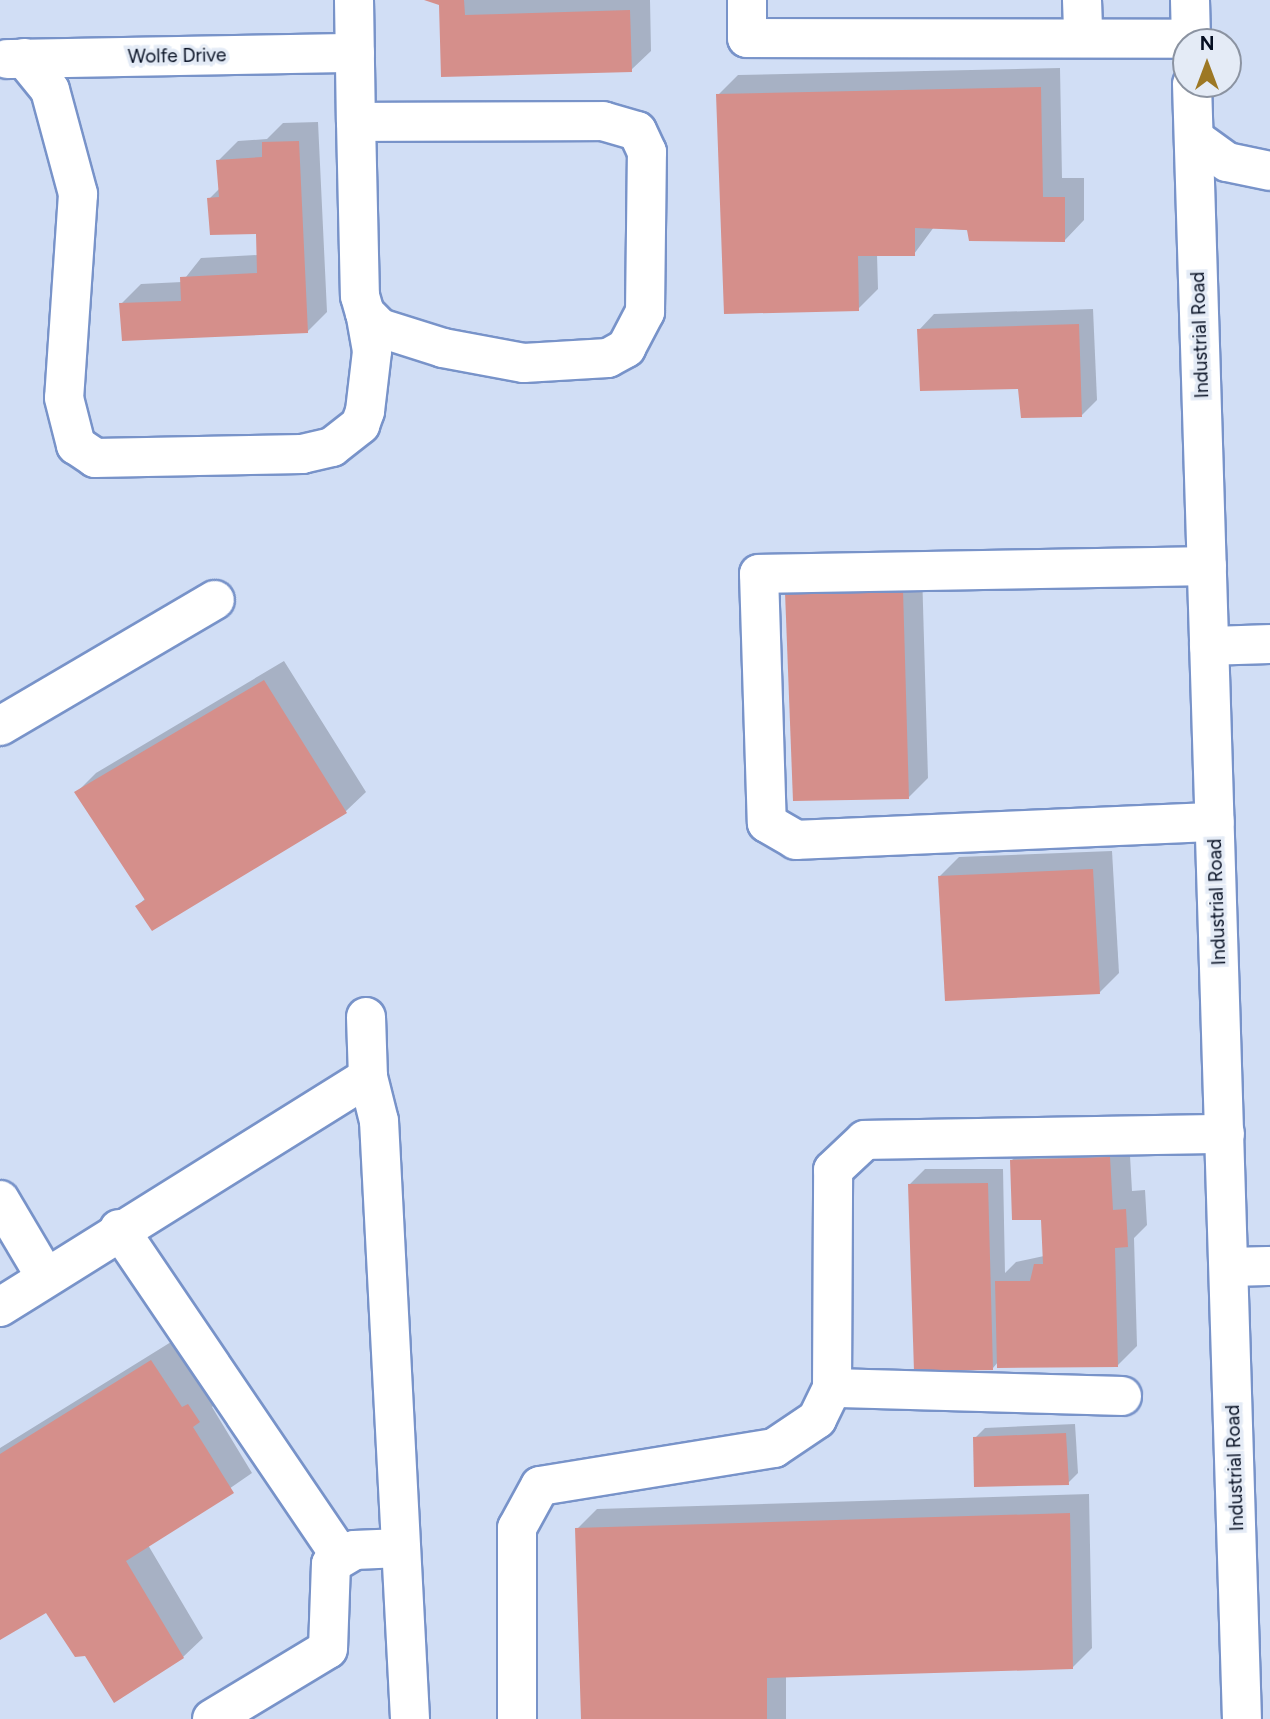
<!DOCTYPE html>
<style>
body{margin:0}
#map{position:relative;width:1270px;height:1719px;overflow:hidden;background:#d1def5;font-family:Figtree,sans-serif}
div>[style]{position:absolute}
.shadow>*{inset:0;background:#0003}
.building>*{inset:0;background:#d58f8b}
.roads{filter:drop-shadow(2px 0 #7893c9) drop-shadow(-2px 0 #7893c9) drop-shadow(0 2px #7893c9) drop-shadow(0 -2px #7893c9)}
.minor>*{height:38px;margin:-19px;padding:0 19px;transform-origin:19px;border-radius:19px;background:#fff}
span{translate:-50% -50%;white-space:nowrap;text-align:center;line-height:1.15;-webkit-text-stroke:7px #e4ebf6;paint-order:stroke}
.street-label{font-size:19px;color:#050e21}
.north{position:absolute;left:1172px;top:28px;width:70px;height:70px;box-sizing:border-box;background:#e4ebf6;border:2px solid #8b93a1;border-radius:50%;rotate:0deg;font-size:19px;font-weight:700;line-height:28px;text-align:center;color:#050e21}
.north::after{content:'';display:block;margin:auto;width:24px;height:32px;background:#9d7824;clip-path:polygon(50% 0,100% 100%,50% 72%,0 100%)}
</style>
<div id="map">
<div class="shadow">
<div style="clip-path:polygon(426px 0,650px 0,651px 51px,631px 70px,443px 75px,441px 3px)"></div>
<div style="clip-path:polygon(1060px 68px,1062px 178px,1084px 178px,1084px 220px,1065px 240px,934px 227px,914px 254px,877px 254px,878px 289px,858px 309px,718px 95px,738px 75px)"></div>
<div style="clip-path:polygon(318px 122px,327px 312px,307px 332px,121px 304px,141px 284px,182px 282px,201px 258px,258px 255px,257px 232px,209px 199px,220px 188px,218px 161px,238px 141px,267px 139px,283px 123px)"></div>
<div style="clip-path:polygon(1093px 309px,1097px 400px,1082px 415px,919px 330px,934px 314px)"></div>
<div style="clip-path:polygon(922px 571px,928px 778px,909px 797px,786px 593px)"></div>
<div style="clip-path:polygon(284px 661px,366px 792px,346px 811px,153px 929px,137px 906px,146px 898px,76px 793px,96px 773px)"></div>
<div style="clip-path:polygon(1112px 851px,1119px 973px,1099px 993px,940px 876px,959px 857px)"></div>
<div style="clip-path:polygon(1129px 1138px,1132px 1191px,1145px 1190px,1147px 1225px,1134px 1238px,1137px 1346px,1117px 1366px,998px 1362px,993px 1368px,910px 1184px,925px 1169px,1003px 1169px,1005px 1273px,1016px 1262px,1044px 1256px,1043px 1218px,1012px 1160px,1031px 1141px)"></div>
<div style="clip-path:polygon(171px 1342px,202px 1389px,208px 1386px,218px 1401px,212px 1407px,252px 1473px,148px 1545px,203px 1638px,183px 1657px,86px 1654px,47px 1611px,0 1638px,0 1448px)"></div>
<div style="clip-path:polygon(1075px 1424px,1078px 1473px,1068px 1483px,975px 1438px,985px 1428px)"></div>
<div style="clip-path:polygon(1089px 1494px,1092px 1648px,1073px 1667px,786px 1676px,786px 1719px,583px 1719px,577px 1529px,597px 1509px)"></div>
</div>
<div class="building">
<div style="clip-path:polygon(424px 0,464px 0,465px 15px,630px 10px,632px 72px,441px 77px,439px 5px)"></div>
<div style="clip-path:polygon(1041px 87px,1043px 197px,1065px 197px,1065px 242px,969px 241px,967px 230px,915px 228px,915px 256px,858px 256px,859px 311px,724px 314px,716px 94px)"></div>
<div style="clip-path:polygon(299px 141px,308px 333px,122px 341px,119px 303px,181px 301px,180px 277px,257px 273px,256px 234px,210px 235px,207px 198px,219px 197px,216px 160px,262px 157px,262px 142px)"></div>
<div style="clip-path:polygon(1079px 324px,1082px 417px,1021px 418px,1018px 389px,920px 391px,917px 329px)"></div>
<div style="clip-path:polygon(903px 590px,909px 799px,793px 801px,785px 592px)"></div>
<div style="clip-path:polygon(264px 680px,347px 813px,152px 931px,135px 906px,145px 900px,74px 792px)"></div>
<div style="clip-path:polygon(1093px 869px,1100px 994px,945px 1001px,938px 876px)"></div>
<div style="clip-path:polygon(1110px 1157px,1113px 1210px,1126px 1209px,1128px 1247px,1115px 1248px,1118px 1367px,997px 1368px,995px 1281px,1030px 1281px,1034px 1264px,1043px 1264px,1041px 1220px,1012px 1220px,1010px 1160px)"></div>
<div style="clip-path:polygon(988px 1183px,993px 1370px,914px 1371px,908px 1184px)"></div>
<div style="clip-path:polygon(151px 1360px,182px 1407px,188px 1404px,200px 1422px,193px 1427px,234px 1493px,126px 1561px,184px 1658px,114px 1703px,85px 1656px,75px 1657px,46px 1613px,0 1640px,0 1454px)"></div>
<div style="clip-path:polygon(1066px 1433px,1069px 1485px,974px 1487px,973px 1437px)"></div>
<div style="clip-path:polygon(1070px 1513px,1073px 1669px,767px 1678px,767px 1719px,581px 1719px,575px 1528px)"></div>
</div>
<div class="roads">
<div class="minor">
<div style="left:354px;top:0;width:122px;rotate:89.1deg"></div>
<div style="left:356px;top:122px;width:174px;rotate:88.7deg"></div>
<div style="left:360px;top:296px;width:18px;rotate:74deg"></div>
<div style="left:365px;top:313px;width:21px;rotate:45deg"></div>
<div style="left:380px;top:328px;width:66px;rotate:17.6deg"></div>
<div style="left:443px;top:348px;width:82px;rotate:10.5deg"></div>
<div style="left:524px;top:363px;width:84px;rotate:-3.4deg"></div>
<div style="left:608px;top:358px;width:21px;rotate:-29deg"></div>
<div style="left:626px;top:348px;width:41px;rotate:-62.2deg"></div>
<div style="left:645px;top:312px;width:160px;rotate:-89.3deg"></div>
<div style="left:647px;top:152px;width:23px;rotate:-115deg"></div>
<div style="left:637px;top:131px;width:35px;rotate:-164deg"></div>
<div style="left:603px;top:121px;width:247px;rotate:179.8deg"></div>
<div style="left:747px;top:0;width:38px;rotate:90deg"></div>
<div style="left:747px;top:38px;width:444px;rotate:0.1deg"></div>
<div style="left:1082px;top:0;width:37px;rotate:88deg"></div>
<div style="left:1190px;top:0;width:42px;rotate:88.6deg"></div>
<div style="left:24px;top:58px;width:41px;rotate:50.9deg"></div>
<div style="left:50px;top:90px;width:108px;rotate:74.9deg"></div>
<div style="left:78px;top:194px;width:204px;rotate:93.9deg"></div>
<div style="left:64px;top:398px;width:49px;rotate:75.7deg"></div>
<div style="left:76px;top:445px;width:23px;rotate:34deg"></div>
<div style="left:95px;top:458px;width:207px;rotate:-1.1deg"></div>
<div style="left:302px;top:454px;width:31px;rotate:-13deg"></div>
<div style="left:332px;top:447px;width:36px;rotate:-38deg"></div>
<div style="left:360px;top:425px;width:15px;rotate:-70deg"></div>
<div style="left:365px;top:411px;width:60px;rotate:-83.3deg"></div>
<div style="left:372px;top:351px;width:39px;rotate:-100deg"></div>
<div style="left:7px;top:59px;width:348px;rotate:-1deg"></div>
<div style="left:1192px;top:84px;width:1636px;rotate:88.25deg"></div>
<div style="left:1194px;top:138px;width:41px;rotate:36deg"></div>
<div style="left:1227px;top:162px;width:44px;rotate:11.8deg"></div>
<div style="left:1207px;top:566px;width:448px;rotate:179deg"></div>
<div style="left:759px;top:574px;width:249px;rotate:88.2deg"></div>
<div style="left:767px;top:823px;width:34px;rotate:30deg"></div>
<div style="left:796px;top:840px;width:419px;rotate:-2.5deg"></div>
<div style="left:1209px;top:646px;width:61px;rotate:-1.9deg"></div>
<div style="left:0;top:726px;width:249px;rotate:-30.4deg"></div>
<div style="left:366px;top:1017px;width:60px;rotate:88.1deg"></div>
<div style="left:368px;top:1077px;width:45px;rotate:76deg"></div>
<div style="left:379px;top:1121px;width:599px;rotate:87.03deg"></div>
<div style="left:0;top:1200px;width:88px;rotate:59.4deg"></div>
<div style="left:119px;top:1229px;width:396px;rotate:55.9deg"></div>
<div style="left:1229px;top:1267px;width:41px;rotate:-1.4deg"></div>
<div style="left:0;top:1307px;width:434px;rotate:-32deg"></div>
<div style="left:1122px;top:1396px;width:290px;rotate:-178.4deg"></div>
<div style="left:832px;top:1388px;width:218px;rotate:-89.7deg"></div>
<div style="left:833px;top:1170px;width:44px;rotate:-43.2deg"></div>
<div style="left:865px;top:1140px;width:360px;rotate:-1deg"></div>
<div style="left:212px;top:1719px;width:135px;rotate:-31.1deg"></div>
<div style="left:328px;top:1649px;width:85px;rotate:-88deg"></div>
<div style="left:331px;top:1564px;width:27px;rotate:-31deg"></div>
<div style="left:354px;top:1550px;width:47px;rotate:-2.4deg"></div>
<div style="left:517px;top:1719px;width:191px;rotate:-90deg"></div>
<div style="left:517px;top:1528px;width:48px;rotate:-61.3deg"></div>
<div style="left:540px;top:1486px;width:237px;rotate:-9.2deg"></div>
<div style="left:774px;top:1448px;width:52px;rotate:-34deg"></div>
<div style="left:817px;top:1419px;width:34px;rotate:-64deg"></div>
</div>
</div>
<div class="street-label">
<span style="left:177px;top:56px;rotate:-1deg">Wolfe Drive</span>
<span style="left:1200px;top:335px;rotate:-92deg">Industrial Road</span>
<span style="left:1217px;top:902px;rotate:-92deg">Industrial Road</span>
<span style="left:1235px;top:1468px;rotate:-92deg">Industrial Road</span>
</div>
<div class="north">N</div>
</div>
